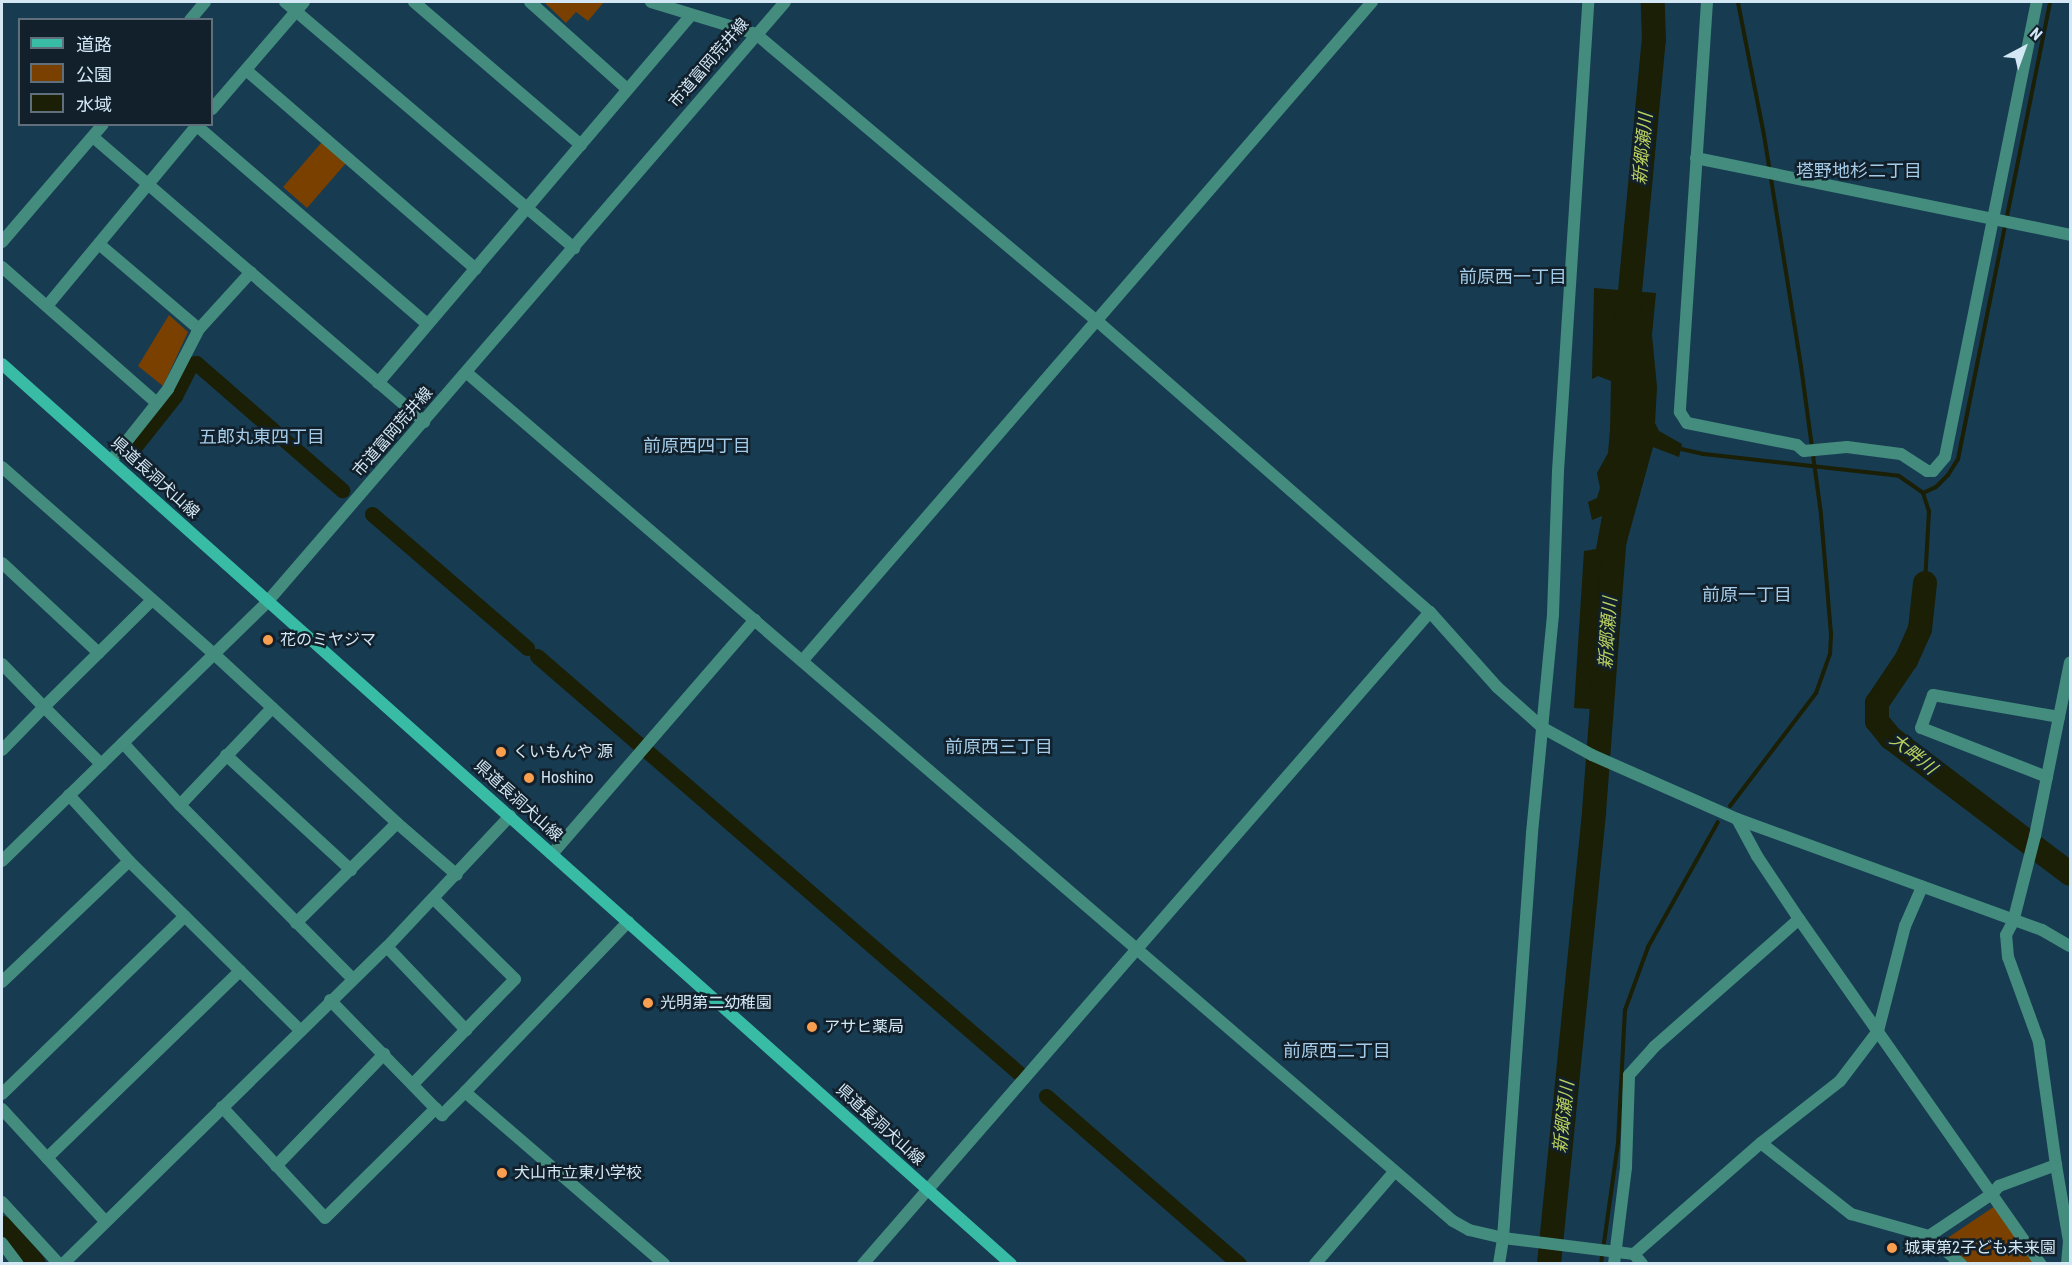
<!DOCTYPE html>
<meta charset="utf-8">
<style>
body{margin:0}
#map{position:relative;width:2072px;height:1265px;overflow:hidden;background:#173b51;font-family:"Roboto Condensed","Noto Sans JP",sans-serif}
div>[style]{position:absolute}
.green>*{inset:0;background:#794000}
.water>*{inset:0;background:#1a1f05}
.stream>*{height:4px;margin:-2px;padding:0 2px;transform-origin:2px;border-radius:2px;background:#1a1f05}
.canal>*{height:15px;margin:-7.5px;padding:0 7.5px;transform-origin:7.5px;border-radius:7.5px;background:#1a1f05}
.river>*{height:24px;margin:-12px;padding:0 12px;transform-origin:12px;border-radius:12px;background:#1a1f05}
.minor>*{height:12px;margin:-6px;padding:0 6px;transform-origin:6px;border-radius:6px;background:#438c7e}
.tertiary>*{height:12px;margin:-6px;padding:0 6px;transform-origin:6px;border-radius:6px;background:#438c7e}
.secondary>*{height:12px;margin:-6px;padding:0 6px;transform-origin:6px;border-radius:6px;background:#38bca5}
.dots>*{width:16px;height:16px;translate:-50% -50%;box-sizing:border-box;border:3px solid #11202b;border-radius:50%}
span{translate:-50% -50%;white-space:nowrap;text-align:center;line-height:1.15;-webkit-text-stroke:5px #11202b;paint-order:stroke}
.street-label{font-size:16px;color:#d3e7f5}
.poi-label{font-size:16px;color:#d3e7f5}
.left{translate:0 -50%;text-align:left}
.water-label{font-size:18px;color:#b9d05e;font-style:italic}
.neighbourhood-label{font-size:18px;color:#a4cbe7}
.frame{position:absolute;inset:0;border:3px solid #d3e7f5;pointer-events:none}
.legend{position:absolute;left:18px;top:18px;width:195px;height:108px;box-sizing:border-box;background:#11202b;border:2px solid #5f707c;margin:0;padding:8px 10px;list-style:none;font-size:18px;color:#d3e7f5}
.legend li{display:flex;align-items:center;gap:12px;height:30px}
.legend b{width:30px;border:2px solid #5f707c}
.north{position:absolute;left:1994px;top:18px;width:60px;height:60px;-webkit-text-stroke:4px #11202b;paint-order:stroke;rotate:41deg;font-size:16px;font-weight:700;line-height:24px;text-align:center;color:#d3e7f5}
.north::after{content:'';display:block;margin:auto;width:21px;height:27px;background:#d3e7f5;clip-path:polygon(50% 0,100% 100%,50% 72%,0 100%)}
</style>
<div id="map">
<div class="green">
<div style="clip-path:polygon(544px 2px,604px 2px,588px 21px,576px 12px,566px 23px)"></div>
<div style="clip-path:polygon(322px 142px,346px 163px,307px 208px,283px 187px)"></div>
<div style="clip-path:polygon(169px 315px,188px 332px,163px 386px,138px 366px)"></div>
<div style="clip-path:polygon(1995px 1206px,2036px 1263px,1968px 1263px,1943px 1241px)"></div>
</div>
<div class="water">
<div style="clip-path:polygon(1594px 288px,1656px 293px,1652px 335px,1657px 387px,1655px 423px,1659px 431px,1682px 444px,1679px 457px,1653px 447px,1626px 545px,1608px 553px,1602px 602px,1603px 637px,1591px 709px,1574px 708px,1584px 551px,1596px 549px,1602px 516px,1592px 520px,1588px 502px,1597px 498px,1600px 488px,1597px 473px,1608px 453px,1610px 430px,1611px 381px,1598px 376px,1592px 379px)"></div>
</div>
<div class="stream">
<div style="left:1677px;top:448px;width:28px;rotate:13deg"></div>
<div style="left:1704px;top:454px;width:196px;rotate:6.4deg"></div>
<div style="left:1899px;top:476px;width:29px;rotate:35deg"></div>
<div style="left:1923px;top:493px;width:19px;rotate:72deg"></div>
<div style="left:1929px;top:511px;width:72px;rotate:93.2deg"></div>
<div style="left:1923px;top:493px;width:14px;rotate:-25deg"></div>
<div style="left:1936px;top:487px;width:17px;rotate:-45deg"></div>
<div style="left:1948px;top:475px;width:19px;rotate:-58deg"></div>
<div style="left:1958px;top:459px;width:466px;rotate:-78.6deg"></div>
<div style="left:1730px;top:806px;width:142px;rotate:-52.7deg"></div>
<div style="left:1816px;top:693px;width:41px;rotate:-70.3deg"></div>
<div style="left:1830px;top:654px;width:20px;rotate:-87deg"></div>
<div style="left:1831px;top:634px;width:120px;rotate:-94.8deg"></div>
<div style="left:1821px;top:514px;width:149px;rotate:-97.7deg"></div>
<div style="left:1801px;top:366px;width:234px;rotate:-99.1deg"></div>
<div style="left:1764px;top:135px;width:136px;rotate:-101.1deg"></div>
<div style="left:1601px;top:1264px;width:122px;rotate:-82deg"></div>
<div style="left:1618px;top:1143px;width:133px;rotate:-87deg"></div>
<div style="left:1625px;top:1010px;width:67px;rotate:-69.9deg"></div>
<div style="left:1648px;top:947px;width:143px;rotate:-60.8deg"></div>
</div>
<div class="canal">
<div style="left:129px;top:454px;width:74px;rotate:-51.6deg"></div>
<div style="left:175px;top:396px;width:36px;rotate:-63deg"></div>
<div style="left:191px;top:364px;width:5px;rotate:-11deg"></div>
<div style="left:196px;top:363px;width:194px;rotate:41deg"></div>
<div style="left:372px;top:514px;width:205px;rotate:40.8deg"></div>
<div style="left:537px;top:656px;width:639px;rotate:40.87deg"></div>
<div style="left:1046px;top:1096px;width:256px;rotate:41deg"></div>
</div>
<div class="river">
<div style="left:1627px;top:323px;width:284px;rotate:-84.6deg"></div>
<div style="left:1654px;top:40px;width:38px;rotate:-92deg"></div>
<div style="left:1925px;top:583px;width:46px;rotate:96.2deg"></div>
<div style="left:1920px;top:629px;width:34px;rotate:114deg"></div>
<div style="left:1906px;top:660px;width:52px;rotate:124deg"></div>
<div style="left:1877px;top:703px;width:18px;rotate:90deg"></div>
<div style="left:1877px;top:721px;width:22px;rotate:51deg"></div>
<div style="left:1891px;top:738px;width:225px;rotate:37.2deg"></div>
<div style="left:2px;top:1228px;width:48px;rotate:48.4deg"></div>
<div style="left:1549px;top:1264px;width:454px;rotate:-84.3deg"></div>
<div style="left:1594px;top:812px;width:294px;rotate:-85.7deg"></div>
</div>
<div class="minor">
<div style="left:285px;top:2px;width:380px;rotate:40.4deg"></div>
<div style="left:414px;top:2px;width:220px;rotate:40.6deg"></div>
<div style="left:530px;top:2px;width:130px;rotate:41.9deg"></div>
<div style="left:651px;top:2px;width:110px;rotate:16.9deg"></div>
<div style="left:756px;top:34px;width:444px;rotate:40.1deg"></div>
<div style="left:1096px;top:320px;width:444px;rotate:41.2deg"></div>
<div style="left:1430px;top:612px;width:101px;rotate:48.2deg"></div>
<div style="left:1497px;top:687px;width:62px;rotate:41.7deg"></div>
<div style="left:1543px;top:728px;width:56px;rotate:28.9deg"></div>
<div style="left:1592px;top:755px;width:158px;rotate:23.8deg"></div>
<div style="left:1737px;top:819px;width:325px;rotate:20deg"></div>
<div style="left:2042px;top:930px;width:32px;rotate:30deg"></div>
<div style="left:1707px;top:2px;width:411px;rotate:93.8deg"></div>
<div style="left:1680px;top:412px;width:13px;rotate:58deg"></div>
<div style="left:1687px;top:423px;width:112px;rotate:11.3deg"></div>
<div style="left:1797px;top:445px;width:9px;rotate:41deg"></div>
<div style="left:1804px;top:451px;width:43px;rotate:-5.3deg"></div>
<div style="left:1847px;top:447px;width:54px;rotate:7.4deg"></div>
<div style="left:1901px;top:454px;width:31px;rotate:33deg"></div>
<div style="left:1927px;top:471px;width:6px"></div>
<div style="left:1933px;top:471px;width:18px;rotate:-49deg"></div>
<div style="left:1945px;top:457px;width:464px;rotate:-78.6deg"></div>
<div style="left:190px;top:20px;width:23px;rotate:-50deg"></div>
<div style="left:246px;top:70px;width:304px;rotate:40.9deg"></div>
<div style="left:212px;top:109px;width:141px;rotate:-49.3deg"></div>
<div style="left:197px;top:126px;width:303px;rotate:40.7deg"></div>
<div style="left:93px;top:137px;width:437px;rotate:40.7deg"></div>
<div style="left:1696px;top:158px;width:382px;rotate:11.6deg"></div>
<div style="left:2px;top:242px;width:155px;rotate:-49.4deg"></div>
<div style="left:99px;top:244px;width:131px;rotate:40.4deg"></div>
<div style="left:2px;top:267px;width:206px;rotate:41.3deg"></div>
<div style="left:47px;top:306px;width:236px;rotate:-50.3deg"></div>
<div style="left:467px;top:373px;width:1300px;rotate:40.7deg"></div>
<div style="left:1453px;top:1221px;width:18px;rotate:29deg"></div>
<div style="left:1469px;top:1230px;width:35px;rotate:13deg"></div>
<div style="left:1503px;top:1238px;width:132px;rotate:7deg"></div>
<div style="left:1634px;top:1254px;width:13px;rotate:51deg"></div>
<div style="left:378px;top:383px;width:483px;rotate:-49.6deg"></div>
<div style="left:111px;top:461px;width:92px;rotate:-51.6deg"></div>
<div style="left:168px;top:389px;width:68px;rotate:-62.7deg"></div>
<div style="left:199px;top:329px;width:77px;rotate:-47.6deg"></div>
<div style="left:2px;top:467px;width:283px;rotate:41.4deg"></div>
<div style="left:214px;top:654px;width:249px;rotate:42.7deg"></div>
<div style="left:397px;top:823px;width:79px;rotate:40.9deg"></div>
<div style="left:2px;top:563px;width:132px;rotate:42.9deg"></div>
<div style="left:803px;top:660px;width:870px;rotate:-49.15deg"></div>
<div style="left:2px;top:664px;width:60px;rotate:45.7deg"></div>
<div style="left:44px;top:707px;width:151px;rotate:-44.7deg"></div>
<div style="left:123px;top:743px;width:84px;rotate:47.4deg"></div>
<div style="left:180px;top:805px;width:245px;rotate:45.2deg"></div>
<div style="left:2px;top:750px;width:60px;rotate:-45.7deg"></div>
<div style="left:44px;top:707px;width:81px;rotate:45deg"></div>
<div style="left:226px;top:755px;width:170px;rotate:42.6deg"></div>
<div style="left:2047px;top:777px;width:135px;rotate:-158.7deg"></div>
<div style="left:1921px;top:728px;width:35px;rotate:-70deg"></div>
<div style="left:1933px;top:695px;width:128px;rotate:9.9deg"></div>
<div style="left:69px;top:795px;width:89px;rotate:47.7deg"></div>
<div style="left:129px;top:861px;width:240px;rotate:44.7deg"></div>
<div style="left:180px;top:805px;width:134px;rotate:-46.5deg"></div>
<div style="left:1737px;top:819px;width:42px;rotate:61.6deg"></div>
<div style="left:1757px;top:856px;width:76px;rotate:56.3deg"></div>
<div style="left:1799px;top:919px;width:421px;rotate:55deg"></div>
<div style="left:552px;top:854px;width:310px;rotate:-49.1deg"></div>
<div style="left:296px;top:923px;width:142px;rotate:-44.7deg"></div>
<div style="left:387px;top:947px;width:115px;rotate:46.4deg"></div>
<div style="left:2px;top:982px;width:175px;rotate:-43.6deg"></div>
<div style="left:330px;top:1000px;width:161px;rotate:45.8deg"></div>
<div style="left:442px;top:1115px;width:33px;rotate:-45deg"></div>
<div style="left:465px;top:1092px;width:263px;rotate:40.8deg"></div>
<div style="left:413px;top:1084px;width:146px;rotate:-45.8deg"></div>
<div style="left:515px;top:979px;width:114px;rotate:-135.4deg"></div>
<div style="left:465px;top:1092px;width:236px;rotate:-46.2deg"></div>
<div style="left:2px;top:1094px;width:255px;rotate:-44.2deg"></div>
<div style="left:222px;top:1107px;width:151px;rotate:47.1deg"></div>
<div style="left:325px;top:1218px;width:156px;rotate:-44.7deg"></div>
<div style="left:2px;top:1109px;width:152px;rotate:47.4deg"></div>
<div style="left:1761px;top:1143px;width:115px;rotate:38.3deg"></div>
<div style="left:1851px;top:1214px;width:81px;rotate:15.8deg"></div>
<div style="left:1929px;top:1236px;width:43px;rotate:41.2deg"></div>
<div style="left:47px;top:1158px;width:269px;rotate:-44.1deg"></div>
<div style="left:2056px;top:1165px;width:77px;rotate:80.3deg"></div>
<div style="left:2069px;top:1241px;width:23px;rotate:95deg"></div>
<div style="left:276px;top:1166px;width:156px;rotate:-46deg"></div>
<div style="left:2px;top:1202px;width:84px;rotate:47.4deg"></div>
<div style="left:1929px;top:1236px;width:76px;rotate:-33.7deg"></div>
<div style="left:1992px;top:1194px;width:11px;rotate:-49deg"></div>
<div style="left:1999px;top:1186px;width:61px;rotate:-20.2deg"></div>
<div style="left:2056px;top:1165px;width:124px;rotate:-97.9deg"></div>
<div style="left:2039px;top:1042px;width:90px;rotate:-110deg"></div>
<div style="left:2008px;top:957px;width:22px;rotate:-95deg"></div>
<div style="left:2006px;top:935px;width:15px;rotate:-62deg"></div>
<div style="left:2013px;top:922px;width:89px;rotate:-75.7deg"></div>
<div style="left:2035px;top:836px;width:177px;rotate:-78.6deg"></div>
<div style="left:2px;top:1243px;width:26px;rotate:53deg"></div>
<div style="left:1634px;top:1254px;width:169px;rotate:-41.2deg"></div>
<div style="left:1761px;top:1143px;width:100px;rotate:-38.1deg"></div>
<div style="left:1840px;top:1081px;width:63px;rotate:-52.8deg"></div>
<div style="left:1878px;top:1031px;width:108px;rotate:-75.6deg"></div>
<div style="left:1905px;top:926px;width:43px;rotate:-66.4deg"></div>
<div style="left:63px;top:1264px;width:453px;rotate:-44.4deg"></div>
<div style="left:387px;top:947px;width:180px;rotate:-46.8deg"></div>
<div style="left:863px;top:1264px;width:864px;rotate:-48.99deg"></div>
<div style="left:1315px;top:1264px;width:121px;rotate:-49.3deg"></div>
<div style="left:1499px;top:1264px;width:26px;rotate:-81deg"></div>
<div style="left:1503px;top:1238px;width:406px;rotate:-85.9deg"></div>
<div style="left:1532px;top:833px;width:220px;rotate:-84.5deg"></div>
<div style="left:1553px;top:614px;width:143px;rotate:-88deg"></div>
<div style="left:1558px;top:471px;width:470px;rotate:-86.3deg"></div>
<div style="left:1614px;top:1264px;width:98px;rotate:-82.9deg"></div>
<div style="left:1626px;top:1167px;width:92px;rotate:-88.1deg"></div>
<div style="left:1629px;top:1075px;width:38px;rotate:-48deg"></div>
<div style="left:1654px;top:1047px;width:193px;rotate:-41.4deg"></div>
</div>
<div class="tertiary">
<div style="left:2px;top:861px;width:372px;rotate:-44.3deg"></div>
<div style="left:268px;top:601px;width:791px;rotate:-49.2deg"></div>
</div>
<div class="secondary">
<div style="left:2px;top:364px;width:1352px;rotate:41.73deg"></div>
</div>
<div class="dots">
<div style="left:268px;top:640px;background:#fa9f4f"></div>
<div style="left:501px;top:752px;background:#fa9f4f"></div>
<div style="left:529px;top:778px;background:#fa9f4f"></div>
<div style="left:648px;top:1003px;background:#fa9f4f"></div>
<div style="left:812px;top:1027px;background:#fa9f4f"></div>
<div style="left:502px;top:1173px;background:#fa9f4f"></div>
<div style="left:1892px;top:1248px;background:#fa9f4f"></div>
</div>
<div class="street-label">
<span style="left:709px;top:63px;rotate:-49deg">市道富岡荒井線</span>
<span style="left:393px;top:432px;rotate:-49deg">市道富岡荒井線</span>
<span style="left:155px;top:478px;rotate:42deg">県道長洞犬山線</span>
<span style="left:518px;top:801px;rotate:42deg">県道長洞犬山線</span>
<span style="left:880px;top:1125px;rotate:42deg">県道長洞犬山線</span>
</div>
<div class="poi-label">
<span class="left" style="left:280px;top:640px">花のミヤジマ</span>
<span class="left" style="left:513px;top:752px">くいもんや 源</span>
<span class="left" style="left:541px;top:778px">Hoshino</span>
<span class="left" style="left:660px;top:1003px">光明第二幼稚園</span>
<span class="left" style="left:824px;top:1027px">アサヒ薬局</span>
<span class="left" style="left:514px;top:1173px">犬山市立東小学校</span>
<span class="left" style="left:1904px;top:1248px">城東第2子ども未来園</span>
</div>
<div class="water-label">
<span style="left:1643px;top:149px;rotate:-85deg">新郷瀬川</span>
<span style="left:1608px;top:633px;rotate:-86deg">新郷瀬川</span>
<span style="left:1913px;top:754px;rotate:39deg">大畔川</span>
<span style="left:1564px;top:1117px;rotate:-84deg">新郷瀬川</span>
</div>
<div class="neighbourhood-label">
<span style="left:1859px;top:171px">塔野地杉二丁目</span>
<span style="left:1513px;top:277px">前原西一丁目</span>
<span style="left:262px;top:437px">五郎丸東四丁目</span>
<span style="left:697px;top:446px">前原西四丁目</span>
<span style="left:1747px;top:595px">前原一丁目</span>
<span style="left:999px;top:747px">前原西三丁目</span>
<span style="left:1337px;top:1051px">前原西二丁目</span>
</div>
<div class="frame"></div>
<ul class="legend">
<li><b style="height:8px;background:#38bca5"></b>道路</li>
<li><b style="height:16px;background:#794000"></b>公園</li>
<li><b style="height:16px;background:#1a1f05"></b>水域</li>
</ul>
<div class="north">N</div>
</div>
